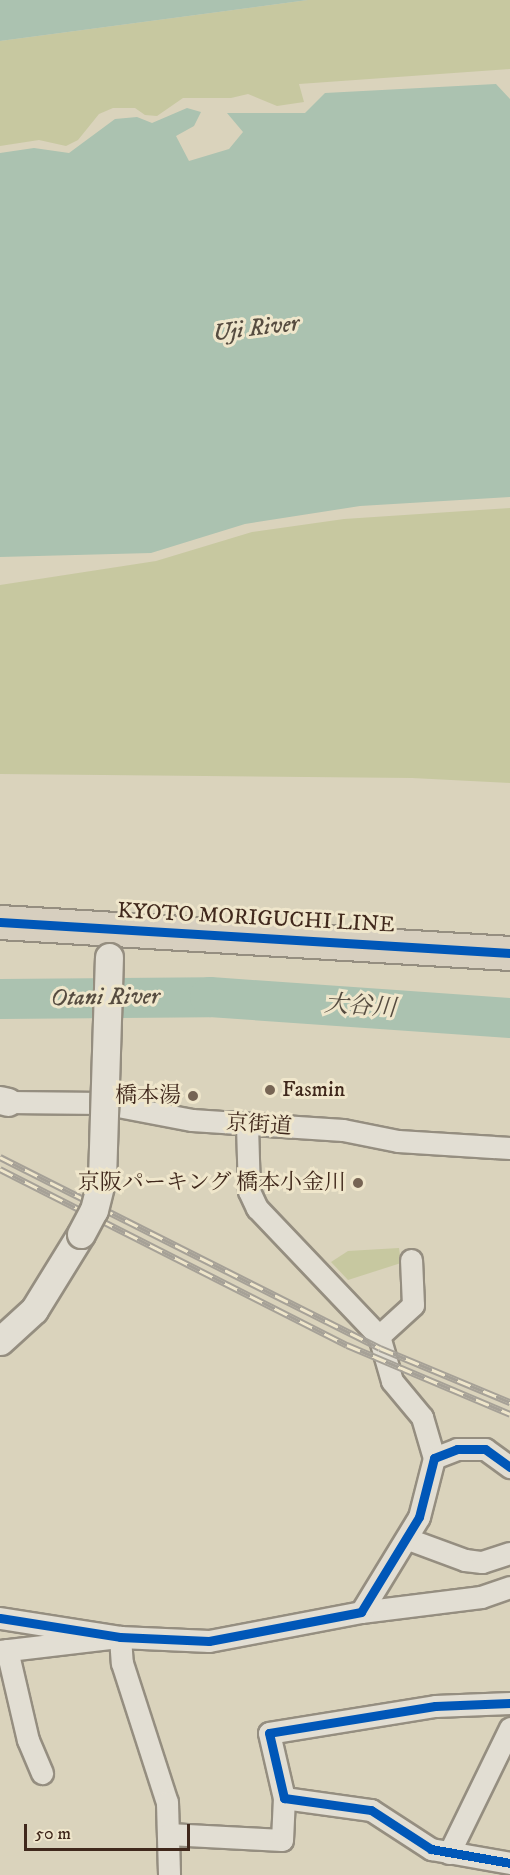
<!DOCTYPE html>
<meta charset="utf-8">
<style>
body{margin:0}
#map{position:relative;width:510px;height:1875px;overflow:hidden;background:#dad3bc;font-family:"IM FELL DW Pica","Noto Serif JP",serif}
div>[style]{position:absolute}
.green>*{inset:0;background:#c7c8a0}
.water>*{inset:0;background:#abc2b0}
.river>*{height:40px;margin:-20px;padding:0 20px;transform-origin:20px;border-radius:20px;background:#abc2b0}
.roads{filter:drop-shadow(2px 0 #958e80) drop-shadow(-2px 0 #958e80) drop-shadow(0 2px #958e80) drop-shadow(0 -2px #958e80)}
.minor>*{height:21px;margin:-10.5px;padding:0 10.5px;transform-origin:10.5px;border-radius:10.5px;background:#e2ded3}
.tertiary>*{height:27px;margin:-13.5px;padding:0 13.5px;transform-origin:13.5px;border-radius:13.5px;background:#e2ded3}
.primary>*{height:33px;margin:-16.5px;padding:0 16.5px;transform-origin:16.5px;border-radius:16.5px;background:#d7cfbf}
.rail>*{height:7px;margin-top:-3.5px;transform-origin:0;background:repeating-linear-gradient(90deg,#efe6cb 0 14px,#a6a197 0 28px);box-sizing:border-box;border-block:2px solid #a6a197}
.bridges{filter:drop-shadow(2px 0 #958e80) drop-shadow(-2px 0 #958e80) drop-shadow(0 2px #958e80) drop-shadow(0 -2px #958e80)}
.tertiary-bridge>*{height:27px;margin:-13.5px;padding:0 13.5px;transform-origin:13.5px;border-radius:13.5px;background:#e2ded3}
.cycleway>*{height:9px;margin:-4.5px;padding:0 4.5px;transform-origin:4.5px;border-radius:4.5px;background:#0057b8}
.dots>*{width:16px;height:16px;translate:-50% -50%;box-sizing:border-box;border:3px solid #efe6cb;border-radius:50%}
span{translate:-50% -50%;white-space:nowrap;text-align:center;line-height:1.15;-webkit-text-stroke:6px #efe6cb;paint-order:stroke}
.street-label{font-size:22px;color:#40281c}
.poi-label{font-size:22px;color:#40281c}
.left{translate:0 -50%;text-align:left}
.right{translate:-100% -50%;text-align:right}
.water-label{font-size:24px;color:#564c40;font-style:italic}
.scale{position:absolute;left:24px;top:1824px;width:166px;height:27px;box-sizing:border-box;border:3px solid #40281c;border-top:0;padding-left:8px;font-size:18px;line-height:21px;white-space:nowrap;color:#40281c;-webkit-text-stroke:4px #efe6cb;paint-order:stroke}
</style>
<div id="map">
<div class="green">
<div style="clip-path:polygon(308px 0,510px 0,510px 69px,299px 84px,304px 102px,277px 106px,248px 94px,231px 98px,183px 98px,157px 116px,145px 115px,135px 108px,113px 108px,99px 114px,78px 140px,66px 146px,39px 140px,0 146px,0 41px)"></div>
<div style="clip-path:polygon(510px 508px,510px 783px,412px 778px,0 774px,0 585px,156px 561px,252px 532px,344px 519px)"></div>
<div style="clip-path:polygon(399px 1248px,401px 1263px,348px 1280px,331px 1262px,348px 1251px)"></div>
</div>
<div class="water">
<div style="clip-path:polygon(0 0,308px 0,0 41px)"></div>
<div style="clip-path:polygon(496px 84px,510px 99px,510px 497px,360px 506px,245px 524px,151px 553px,0 557px,0 153px,34px 148px,69px 153px,115px 119px,137px 117px,152px 123px,187px 108px,201px 112px,194px 126px,176px 136px,189px 161px,229px 149px,243px 132px,227px 113px,305px 113px,325px 93px)"></div>
</div>
<div class="river">
<div style="left:0;top:999px;width:210px;rotate:-0.5deg"></div>
<div style="left:210px;top:997px;width:301px;rotate:4deg"></div>
</div>
<div class="roads">
<div class="minor">
<div style="left:8px;top:1102px;width:94px;rotate:0.6deg"></div>
<div style="left:102px;top:1103px;width:92px;rotate:10.7deg"></div>
<div style="left:192px;top:1120px;width:151px;rotate:3.8deg"></div>
<div style="left:343px;top:1130px;width:56px;rotate:11.3deg"></div>
<div style="left:398px;top:1141px;width:112px;rotate:3.6deg"></div>
<div style="left:247px;top:1125px;width:66px;rotate:88.3deg"></div>
<div style="left:249px;top:1191px;width:19px;rotate:65deg"></div>
<div style="left:257px;top:1208px;width:177px;rotate:46.4deg"></div>
<div style="left:379px;top:1336px;width:47px;rotate:73.9deg"></div>
<div style="left:392px;top:1381px;width:47px;rotate:50.2deg"></div>
<div style="left:422px;top:1417px;width:43px;rotate:73.7deg"></div>
<div style="left:379px;top:1336px;width:46px;rotate:-42.4deg"></div>
<div style="left:413px;top:1305px;width:45px;rotate:-92.5deg"></div>
<div style="left:408px;top:1539px;width:61px;rotate:20.2deg"></div>
<div style="left:465px;top:1560px;width:17px;rotate:7deg"></div>
<div style="left:482px;top:1562px;width:29px;rotate:-18deg"></div>
<div style="left:361px;top:1612px;width:121px;rotate:-7.1deg"></div>
<div style="left:481px;top:1597px;width:31px;rotate:-19deg"></div>
<div style="left:0;top:1618px;width:121px;rotate:9deg"></div>
<div style="left:120px;top:1637px;width:89px;rotate:2.6deg"></div>
<div style="left:209px;top:1641px;width:155px;rotate:-10.8deg"></div>
<div style="left:361px;top:1612px;width:111px;rotate:-58.6deg"></div>
<div style="left:419px;top:1517px;width:61px;rotate:-75.7deg"></div>
<div style="left:434px;top:1458px;width:25px;rotate:-21deg"></div>
<div style="left:457px;top:1449px;width:28px"></div>
<div style="left:485px;top:1449px;width:31px;rotate:36deg"></div>
<div style="left:7px;top:1650px;width:92px;rotate:76.9deg"></div>
<div style="left:28px;top:1740px;width:36px;rotate:67deg"></div>
<div style="left:0;top:1651px;width:121px;rotate:-6.7deg"></div>
<div style="left:120px;top:1637px;width:26px;rotate:86deg"></div>
<div style="left:122px;top:1663px;width:146px;rotate:72.1deg"></div>
<div style="left:167px;top:1802px;width:73px;rotate:88.4deg"></div>
<div style="left:510px;top:1703px;width:75px;rotate:177.7deg"></div>
<div style="left:435px;top:1706px;width:168px;rotate:170.8deg"></div>
<div style="left:269px;top:1733px;width:67px;rotate:77deg"></div>
<div style="left:284px;top:1798px;width:88px;rotate:7.9deg"></div>
<div style="left:371px;top:1810px;width:72px;rotate:33deg"></div>
<div style="left:431px;top:1849px;width:80px;rotate:10deg"></div>
<div style="left:168px;top:1834px;width:114px;rotate:3deg"></div>
<div style="left:282px;top:1840px;width:42px;rotate:-87.3deg"></div>
<div style="left:449px;top:1853px;width:139px;rotate:-64deg"></div>
</div>
<div class="tertiary">
<div style="left:0;top:1100px;width:8px;rotate:14deg"></div>
<div style="left:0;top:1341px;width:46px;rotate:-42.4deg"></div>
<div style="left:34px;top:1310px;width:89px;rotate:-58.3deg"></div>
</div>
<div class="primary">
<div style="left:0;top:922px;width:511px;rotate:3.48deg"></div>
</div>
</div>
<div class="rail">
<div style="left:0;top:1157px;width:425px;rotate:26.7deg"></div>
<div style="left:380px;top:1348px;width:141px;rotate:22.6deg"></div>
<div style="left:0;top:1169px;width:389px;rotate:26.9deg"></div>
<div style="left:347px;top:1345px;width:177px;rotate:22.9deg"></div>
</div>
<div class="bridges">
<div class="tertiary-bridge">
<div style="left:81px;top:1234px;width:27px;rotate:-62deg"></div>
<div style="left:94px;top:1210px;width:32px;rotate:-76deg"></div>
<div style="left:102px;top:1179px;width:222px;rotate:-88.2deg"></div>
</div>
</div>
<div class="cycleway">
<div style="left:0;top:922px;width:511px;rotate:3.48deg"></div>
<div style="left:0;top:1618px;width:121px;rotate:9deg"></div>
<div style="left:120px;top:1637px;width:89px;rotate:2.6deg"></div>
<div style="left:209px;top:1641px;width:155px;rotate:-10.8deg"></div>
<div style="left:361px;top:1612px;width:111px;rotate:-58.6deg"></div>
<div style="left:419px;top:1517px;width:61px;rotate:-75.7deg"></div>
<div style="left:434px;top:1458px;width:25px;rotate:-21deg"></div>
<div style="left:457px;top:1449px;width:28px"></div>
<div style="left:485px;top:1449px;width:31px;rotate:36deg"></div>
<div style="left:510px;top:1703px;width:75px;rotate:177.7deg"></div>
<div style="left:435px;top:1706px;width:168px;rotate:170.8deg"></div>
<div style="left:269px;top:1733px;width:67px;rotate:77deg"></div>
<div style="left:284px;top:1798px;width:88px;rotate:7.9deg"></div>
<div style="left:371px;top:1810px;width:72px;rotate:33deg"></div>
<div style="left:431px;top:1849px;width:80px;rotate:10deg"></div>
</div>
<div class="dots">
<div style="left:270px;top:1090px;background:#766454"></div>
<div style="left:193px;top:1096px;background:#766454"></div>
<div style="left:358px;top:1183px;background:#766454"></div>
</div>
<div class="street-label">
<span style="left:256px;top:918px;rotate:3deg">KYOTO MORIGUCHI LINE</span>
<span style="left:259px;top:1125px;rotate:4deg">京街道</span>
</div>
<div class="poi-label">
<span class="left" style="left:282px;top:1090px">Fasmin</span>
<span class="right" style="left:181px;top:1096px">橋本湯</span>
<span class="right" style="left:346px;top:1183px">京阪パーキング 橋本小金川</span>
</div>
<div class="water-label">
<span style="left:256px;top:329px;rotate:-7deg">Uji River</span>
<span style="left:105px;top:998px;rotate:-1deg">Otani River</span>
<span style="left:360px;top:1007px;rotate:4deg">大谷川</span>
</div>
<div class="scale">50 m</div>
</div>
